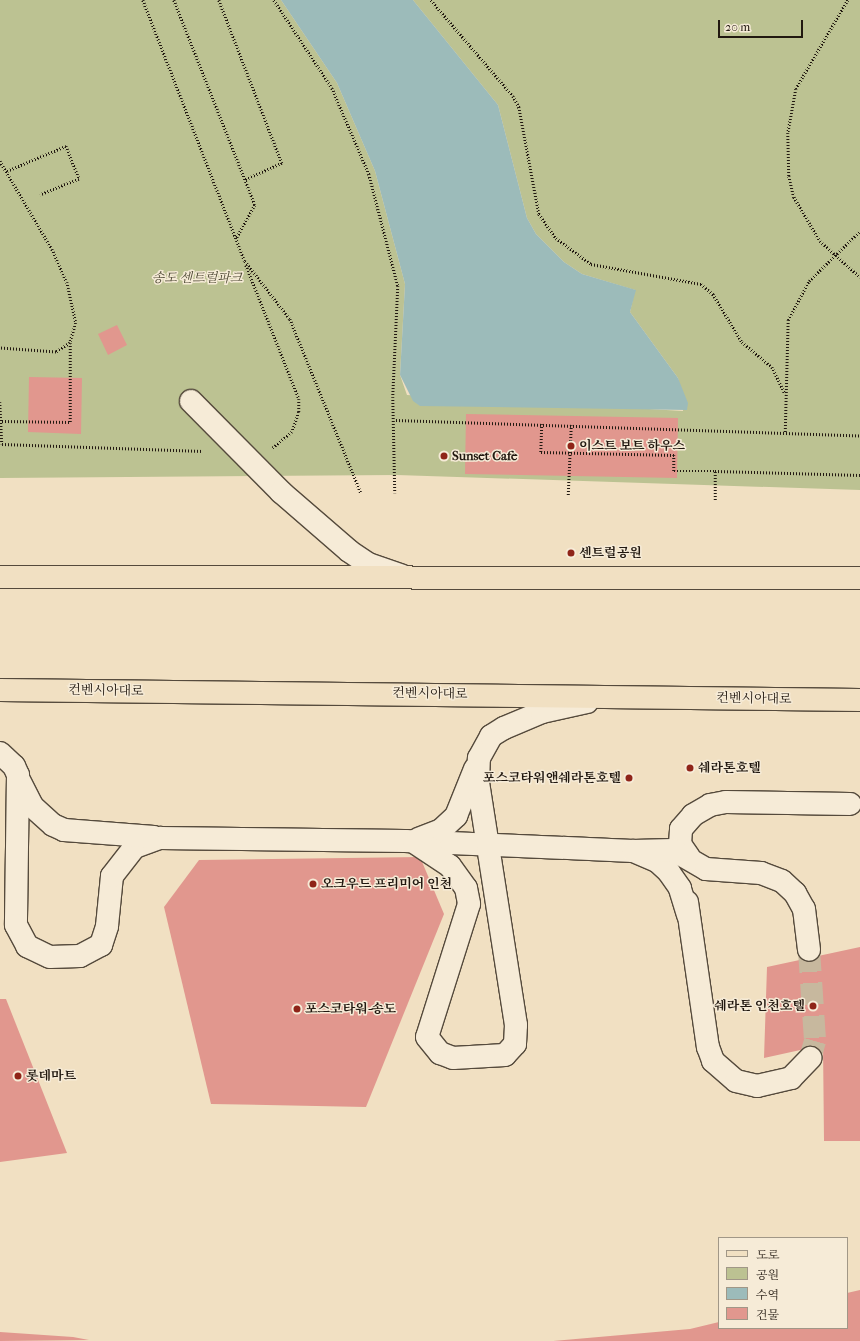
<!DOCTYPE html>
<meta charset="utf-8">
<style>
body{margin:0}
#map{position:relative;width:860px;height:1341px;overflow:hidden;background:#f1e0c2;font-family:"IM FELL French Canon","Noto Serif KR",serif}
div>[style]{position:absolute}
.green>*{inset:0;background:#bcc292}
.water>*{inset:0;background:#9cbbba}
.building>*{inset:0;background:#e1978e}
.minor-tunnel>*{height:22px;margin-top:-11px;transform-origin:0;background:repeating-linear-gradient(90deg,#c7b89e 0 22px,transparent 0 33px)}
.path>*{height:2.5px;margin-top:-1.25px;transform-origin:0;background:repeating-linear-gradient(90deg,#211810 0 1px,transparent 0 3px)}
.roads{filter:drop-shadow(1px 0 #554a3c) drop-shadow(-1px 0 #554a3c) drop-shadow(0 1px #554a3c) drop-shadow(0 -1px #554a3c)}
.minor>*{height:22px;margin:-11px;padding:0 11px;transform-origin:11px;border-radius:11px;background:#f6ebd7}
.major>*{height:22px;margin:-11px;padding:0 11px;transform-origin:11px;border-radius:11px;background:#f1e0c2}
.dots>*{width:11px;height:11px;translate:-50% -50%;box-sizing:border-box;border:2px solid #f6ebd7;border-radius:50%}
span{translate:-50% -50%;white-space:nowrap;text-align:center;line-height:1.15;-webkit-text-stroke:3px #f6ebd7;paint-order:stroke}
.park-label{font-size:13px;color:#504b37;font-style:italic}
.poi-label{font-size:13px;color:#211810;font-weight:700}
.left{translate:0 -50%;text-align:left}
.right{translate:-100% -50%;text-align:right}
.street-label{font-size:13px;color:#211810}
.legend{position:absolute;left:718px;top:1237px;width:130px;height:92px;box-sizing:border-box;background:#f6ebd7;border:1px solid #a19787;margin:0;padding:5px 7px;list-style:none;font-size:12px;color:#211810}
.legend li{display:flex;align-items:center;gap:8px;height:20px}
.legend b{width:20px;border:1px solid #a19787}
.scale{position:absolute;left:718px;top:20px;width:85px;height:18px;box-sizing:border-box;border:2px solid #211810;border-top:0;padding-left:5px;font-size:12px;line-height:14px;white-space:nowrap;color:#211810;-webkit-text-stroke:3px #f6ebd7;paint-order:stroke}
</style>
<div id="map">
<div class="green">
<div style="clip-path:polygon(0 0,281px 0,337px 83px,375px 171px,405px 284px,400px 375px,407px 395px,683px 411px,678px 378px,630px 312px,635px 290px,582px 274px,564px 262px,536px 234px,527px 218px,498px 105px,413px 0,860px 0,860px 490px,397px 475px,0 478px)"></div>
</div>
<div class="water">
<div style="clip-path:polygon(281px 0,413px 0,498px 105px,527px 218px,536px 234px,564px 262px,582px 274px,636px 290px,630px 312px,678px 378px,688px 403px,687px 410px,420px 406px,413px 401px,400px 375px,405px 284px,375px 171px,337px 83px)"></div>
</div>
<div class="building">
<div style="clip-path:polygon(117px 325px,127px 345px,108px 355px,98px 334px)"></div>
<div style="clip-path:polygon(29px 377px,82px 378px,81px 434px,28px 432px)"></div>
<div style="clip-path:polygon(466px 414px,678px 418px,677px 478px,465px 474px)"></div>
<div style="clip-path:polygon(420px 857px,444px 914px,366px 1107px,211px 1104px,164px 907px,199px 860px)"></div>
<div style="clip-path:polygon(860px 947px,860px 1141px,824px 1141px,823px 1045px,764px 1058px,767px 967px)"></div>
<div style="clip-path:polygon(0 999px,6px 999px,67px 1153px,0 1162px)"></div>
<div style="clip-path:polygon(860px 1290px,860px 1341px,553px 1341px,690px 1329px,719px 1322px,719px 1328px,847px 1328px,847px 1293px)"></div>
<div style="clip-path:polygon(0 1332px,73px 1337px,89px 1340px,0 1341px)"></div>
</div>
<div class="minor-tunnel">
<div style="left:809px;top:950px;width:91px;rotate:86.2deg"></div>
<div style="left:815px;top:1041px;width:18px;rotate:106deg"></div>
</div>
<div class="path">
<div style="left:143px;top:0;width:280px;rotate:68.7deg"></div>
<div style="left:245px;top:261px;width:73px;rotate:52.2deg"></div>
<div style="left:290px;top:319px;width:188px;rotate:67.8deg"></div>
<div style="left:174px;top:0;width:220px;rotate:68.4deg"></div>
<div style="left:255px;top:205px;width:39px;rotate:119deg"></div>
<div style="left:219px;top:0;width:175px;rotate:68.9deg"></div>
<div style="left:282px;top:163px;width:41px;rotate:155.3deg"></div>
<div style="left:274px;top:0;width:105px;rotate:56.6deg"></div>
<div style="left:332px;top:88px;width:94px;rotate:66.7deg"></div>
<div style="left:369px;top:174px;width:116px;rotate:75.5deg"></div>
<div style="left:398px;top:286px;width:111px;rotate:92.6deg"></div>
<div style="left:393px;top:397px;width:96px;rotate:88.8deg"></div>
<div style="left:431px;top:0;width:126px;rotate:49.5deg"></div>
<div style="left:513px;top:96px;width:13px;rotate:61deg"></div>
<div style="left:519px;top:107px;width:109px;rotate:79.4deg"></div>
<div style="left:539px;top:214px;width:29px;rotate:55deg"></div>
<div style="left:556px;top:238px;width:44px;rotate:36.6deg"></div>
<div style="left:591px;top:264px;width:112px;rotate:10.3deg"></div>
<div style="left:701px;top:284px;width:16px;rotate:40deg"></div>
<div style="left:713px;top:294px;width:56px;rotate:58.9deg"></div>
<div style="left:742px;top:342px;width:39px;rotate:40deg"></div>
<div style="left:772px;top:367px;width:30px;rotate:64deg"></div>
<div style="left:848px;top:0;width:103px;rotate:120.3deg"></div>
<div style="left:796px;top:89px;width:45px;rotate:100.3deg"></div>
<div style="left:788px;top:133px;width:43px;rotate:88.7deg"></div>
<div style="left:789px;top:176px;width:22px;rotate:77deg"></div>
<div style="left:794px;top:197px;width:51px;rotate:59.4deg"></div>
<div style="left:820px;top:241px;width:54px;rotate:42deg"></div>
<div style="left:0;top:161px;width:102px;rotate:59.4deg"></div>
<div style="left:52px;top:249px;width:36px;rotate:66deg"></div>
<div style="left:67px;top:282px;width:42px;rotate:77.6deg"></div>
<div style="left:76px;top:323px;width:21px;rotate:107deg"></div>
<div style="left:70px;top:343px;width:17px;rotate:147deg"></div>
<div style="left:56px;top:352px;width:56px;rotate:-175.9deg"></div>
<div style="left:7px;top:171px;width:64px;rotate:-23deg"></div>
<div style="left:66px;top:146px;width:35px;rotate:68deg"></div>
<div style="left:79px;top:179px;width:42px;rotate:157.7deg"></div>
<div style="left:246px;top:265px;width:144px;rotate:68.4deg"></div>
<div style="left:299px;top:399px;width:13px;rotate:90deg"></div>
<div style="left:299px;top:412px;width:21px;rotate:109deg"></div>
<div style="left:292px;top:432px;width:25px;rotate:140deg"></div>
<div style="left:0;top:402px;width:42px;rotate:87.3deg"></div>
<div style="left:2px;top:444px;width:201px;rotate:2deg"></div>
<div style="left:396px;top:420px;width:464px;rotate:1.9deg"></div>
<div style="left:2px;top:421px;width:68px;rotate:0.8deg"></div>
<div style="left:70px;top:422px;width:79px;rotate:-90deg"></div>
<div style="left:542px;top:424px;width:28px;rotate:92deg"></div>
<div style="left:541px;top:452px;width:133px;rotate:1.3deg"></div>
<div style="left:674px;top:455px;width:16px;rotate:90deg"></div>
<div style="left:674px;top:471px;width:41px"></div>
<div style="left:785px;top:432px;width:112px;rotate:-88.5deg"></div>
<div style="left:788px;top:320px;width:44px;rotate:-61.7deg"></div>
<div style="left:809px;top:281px;width:71px;rotate:-44.4deg"></div>
<div style="left:568px;top:495px;width:70px;rotate:-87.5deg"></div>
<div style="left:715px;top:500px;width:29px;rotate:-90deg"></div>
<div style="left:715px;top:471px;width:145px;rotate:1.6deg"></div>
</div>
<div class="roads">
<div class="minor">
<div style="left:191px;top:401px;width:128px;rotate:45.3deg"></div>
<div style="left:281px;top:492px;width:90px;rotate:40.9deg"></div>
<div style="left:349px;top:551px;width:23px;rotate:34deg"></div>
<div style="left:368px;top:564px;width:36px;rotate:19deg"></div>
<div style="left:0;top:753px;width:19px;rotate:43deg"></div>
<div style="left:14px;top:766px;width:10px;rotate:66deg"></div>
<div style="left:18px;top:775px;width:150px;rotate:90.8deg"></div>
<div style="left:16px;top:925px;width:24px;rotate:62deg"></div>
<div style="left:27px;top:946px;width:25px;rotate:26deg"></div>
<div style="left:50px;top:957px;width:30px;rotate:-2deg"></div>
<div style="left:80px;top:956px;width:24px;rotate:-28deg"></div>
<div style="left:101px;top:945px;width:20px;rotate:-72deg"></div>
<div style="left:107px;top:926px;width:50px;rotate:-84.3deg"></div>
<div style="left:112px;top:876px;width:37px;rotate:-52deg"></div>
<div style="left:135px;top:847px;width:27px;rotate:-20deg"></div>
<div style="left:160px;top:838px;width:245px;rotate:0.7deg"></div>
<div style="left:405px;top:841px;width:228px;rotate:2.5deg"></div>
<div style="left:19px;top:780px;width:30px;rotate:63deg"></div>
<div style="left:33px;top:807px;width:27px;rotate:42deg"></div>
<div style="left:53px;top:825px;width:12px;rotate:24deg"></div>
<div style="left:64px;top:830px;width:90px;rotate:4.4deg"></div>
<div style="left:418px;top:839px;width:25px;rotate:-21deg"></div>
<div style="left:441px;top:830px;width:21px;rotate:-43deg"></div>
<div style="left:456px;top:816px;width:51px;rotate:-68deg"></div>
<div style="left:414px;top:842px;width:43px;rotate:33.7deg"></div>
<div style="left:450px;top:866px;width:27px;rotate:54deg"></div>
<div style="left:466px;top:888px;width:16px;rotate:79deg"></div>
<div style="left:469px;top:904px;width:139px;rotate:107.5deg"></div>
<div style="left:427px;top:1037px;width:21px;rotate:51deg"></div>
<div style="left:440px;top:1053px;width:14px;rotate:21deg"></div>
<div style="left:453px;top:1058px;width:52px;rotate:-3.3deg"></div>
<div style="left:505px;top:1055px;width:15px;rotate:-48deg"></div>
<div style="left:515px;top:1044px;width:19px;rotate:-87deg"></div>
<div style="left:516px;top:1025px;width:245px;rotate:-98.9deg"></div>
<div style="left:478px;top:783px;width:25px;rotate:-88deg"></div>
<div style="left:479px;top:758px;width:25px;rotate:-61deg"></div>
<div style="left:491px;top:736px;width:15px;rotate:-32deg"></div>
<div style="left:504px;top:728px;width:41px;rotate:-22.8deg"></div>
<div style="left:542px;top:712px;width:46px;rotate:-12.5deg"></div>
<div style="left:689px;top:857px;width:16px;rotate:-125deg"></div>
<div style="left:680px;top:844px;width:15px;rotate:-86deg"></div>
<div style="left:681px;top:829px;width:18px;rotate:-49deg"></div>
<div style="left:693px;top:815px;width:20px;rotate:-30deg"></div>
<div style="left:710px;top:805px;width:16px;rotate:-11deg"></div>
<div style="left:726px;top:802px;width:124px;rotate:0.9deg"></div>
<div style="left:687px;top:902px;width:147px;rotate:81.8deg"></div>
<div style="left:708px;top:1047px;width:15px;rotate:70deg"></div>
<div style="left:713px;top:1061px;width:30px;rotate:41deg"></div>
<div style="left:736px;top:1081px;width:22px;rotate:13deg"></div>
<div style="left:757px;top:1086px;width:35px;rotate:-13deg"></div>
<div style="left:791px;top:1078px;width:28px;rotate:-46deg"></div>
<div style="left:688px;top:915px;width:28px;rotate:-107deg"></div>
<div style="left:680px;top:888px;width:19px;rotate:-125deg"></div>
<div style="left:669px;top:872px;width:16px;rotate:-137deg"></div>
<div style="left:657px;top:861px;width:26px;rotate:-157deg"></div>
<div style="left:633px;top:851px;width:40px;rotate:-1.4deg"></div>
<div style="left:673px;top:850px;width:38px;rotate:30deg"></div>
<div style="left:706px;top:869px;width:55px;rotate:4.2deg"></div>
<div style="left:761px;top:873px;width:22px;rotate:21deg"></div>
<div style="left:782px;top:881px;width:18px;rotate:43deg"></div>
<div style="left:795px;top:893px;width:18px;rotate:61deg"></div>
<div style="left:804px;top:909px;width:41px;rotate:83deg"></div>
</div>
<div class="major">
<div style="left:0;top:577px;width:860px;rotate:0.07deg"></div>
<div style="left:0;top:690px;width:860px;rotate:0.67deg"></div>
</div>
</div>
<div class="dots">
<div style="left:571px;top:446px;background:#8f2418"></div>
<div style="left:444px;top:456px;background:#8f2418"></div>
<div style="left:571px;top:553px;background:#8f2418"></div>
<div style="left:690px;top:768px;background:#8f2418"></div>
<div style="left:629px;top:778px;background:#8f2418"></div>
<div style="left:313px;top:884px;background:#8f2418"></div>
<div style="left:813px;top:1006px;background:#8f2418"></div>
<div style="left:297px;top:1009px;background:#8f2418"></div>
<div style="left:18px;top:1076px;background:#8f2418"></div>
</div>
<div class="park-label">
<span style="left:197px;top:278px">송도 센트럴파크</span>
</div>
<div class="poi-label">
<span class="left" style="left:579px;top:446px">이스트 보트 하우스</span>
<span class="left" style="left:452px;top:456px">Sunset Cafe</span>
<span class="left" style="left:579px;top:553px">센트럴공원</span>
<span class="left" style="left:698px;top:768px">쉐라톤호텔</span>
<span class="right" style="left:621px;top:778px">포스코타워앤쉐라톤호텔</span>
<span class="left" style="left:321px;top:884px">오크우드 프리미어 인천</span>
<span class="right" style="left:805px;top:1006px">쉐라톤 인천호텔</span>
<span class="left" style="left:305px;top:1009px">포스코타워-송도</span>
<span class="left" style="left:26px;top:1076px">롯데마트</span>
</div>
<div class="street-label">
<span style="left:106px;top:691px;rotate:1deg">컨벤시아대로</span>
<span style="left:430px;top:694px;rotate:1deg">컨벤시아대로</span>
<span style="left:754px;top:699px;rotate:1deg">컨벤시아대로</span>
</div>
<ul class="legend">
<li><b style="height:5px;background:#f1e0c2"></b>도로</li>
<li><b style="height:11px;background:#bcc292"></b>공원</li>
<li><b style="height:11px;background:#9cbbba"></b>수역</li>
<li><b style="height:11px;background:#e1978e"></b>건물</li>
</ul>
<div class="scale">20 m</div>
</div>
